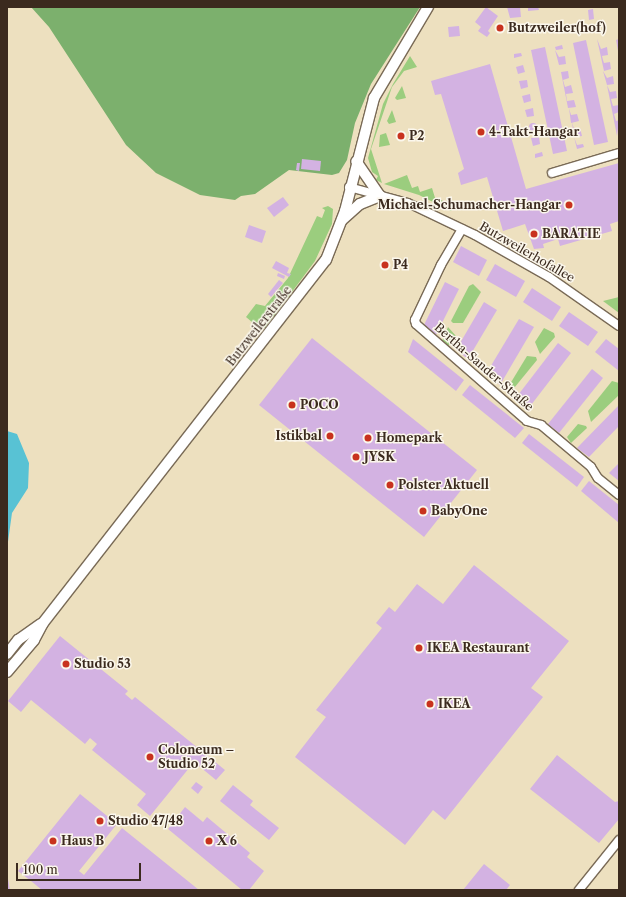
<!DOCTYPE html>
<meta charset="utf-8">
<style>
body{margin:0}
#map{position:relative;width:626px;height:897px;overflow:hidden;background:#ede0bf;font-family:"Libre Caslon Text",serif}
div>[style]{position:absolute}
.green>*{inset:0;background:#9bcd7e}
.forest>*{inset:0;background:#7cb06d}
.water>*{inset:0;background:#58c2d4}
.building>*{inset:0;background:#d3b2e2}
.round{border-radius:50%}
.roads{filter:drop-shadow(1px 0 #796a56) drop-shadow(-1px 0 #796a56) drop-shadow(0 1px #796a56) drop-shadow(0 -1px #796a56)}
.minor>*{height:8px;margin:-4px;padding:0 4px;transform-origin:4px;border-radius:4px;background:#fff}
.tertiary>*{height:10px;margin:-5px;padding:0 5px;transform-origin:5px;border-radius:5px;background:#fff}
.dots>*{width:11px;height:11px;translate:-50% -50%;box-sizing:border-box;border:2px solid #fbf7ec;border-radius:50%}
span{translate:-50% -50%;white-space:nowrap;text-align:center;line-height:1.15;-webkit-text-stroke:3px #fbf7ec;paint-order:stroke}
.poi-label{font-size:12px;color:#3b2a1e;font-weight:700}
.left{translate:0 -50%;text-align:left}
.right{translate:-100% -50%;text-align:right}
.street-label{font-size:12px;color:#3b2a1e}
.frame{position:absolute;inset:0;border:8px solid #3b2a1e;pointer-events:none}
.scale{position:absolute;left:16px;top:863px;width:125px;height:18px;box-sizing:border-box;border:2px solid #3b2a1e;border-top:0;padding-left:5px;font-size:12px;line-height:14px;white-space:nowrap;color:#3b2a1e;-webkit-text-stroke:3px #fbf7ec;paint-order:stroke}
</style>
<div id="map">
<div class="green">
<div style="clip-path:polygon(410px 56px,417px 67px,404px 71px,392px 87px,371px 149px,382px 183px,376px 180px,378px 176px,372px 172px,368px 158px,383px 104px,393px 84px)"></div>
<div style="clip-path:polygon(402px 86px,406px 98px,397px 100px,395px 98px)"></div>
<div style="clip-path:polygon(392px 110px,396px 122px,389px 124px,387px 121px)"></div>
<div style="clip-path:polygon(386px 133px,390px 145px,379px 147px,380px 135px)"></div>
<div style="clip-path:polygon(407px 175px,412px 188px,418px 186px,420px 192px,432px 188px,436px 201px,442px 200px,444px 205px,456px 202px,454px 207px,451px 211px,419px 195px,384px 184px)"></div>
<div style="clip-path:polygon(328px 206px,333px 209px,332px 224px,315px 261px,265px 328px,260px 329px,246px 317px,256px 304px,265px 306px,288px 278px,317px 216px,322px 218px,325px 210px,322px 208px)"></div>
<div style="clip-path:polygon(473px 284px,481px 292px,463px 323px,453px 323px,451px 321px,469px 286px)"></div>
<div style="clip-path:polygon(619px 297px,619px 313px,603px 301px)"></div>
<div style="clip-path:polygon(448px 327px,456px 336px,448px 346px,442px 341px)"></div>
<div style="clip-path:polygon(544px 328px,554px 333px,555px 337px,540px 354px,535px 342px)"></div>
<div style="clip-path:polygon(527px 356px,536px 357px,537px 360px,510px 393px,507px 389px)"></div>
<div style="clip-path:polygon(612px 381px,619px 383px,619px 395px,591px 422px,588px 411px)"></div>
<div style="clip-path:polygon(578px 424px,586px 426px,587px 428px,571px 443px,567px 437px)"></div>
</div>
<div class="forest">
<div style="clip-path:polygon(31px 7px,420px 7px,371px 84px,355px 123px,347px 160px,339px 173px,332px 175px,289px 170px,255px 194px,241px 196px,235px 200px,200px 195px,156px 173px,126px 145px,49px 27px)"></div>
</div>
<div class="water">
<div style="clip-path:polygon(7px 431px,17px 434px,29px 463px,28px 488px,12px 513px,7px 549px)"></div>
</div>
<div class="building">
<div style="clip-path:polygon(486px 7px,498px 16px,488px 31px,490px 33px,487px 37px,478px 31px,481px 27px,475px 22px)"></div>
<div style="clip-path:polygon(507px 7px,520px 7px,521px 17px,510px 18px)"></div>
<div style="clip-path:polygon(528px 7px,538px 7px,539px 10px,528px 11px)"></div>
<div style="clip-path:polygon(593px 9px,594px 19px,589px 20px,588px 10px)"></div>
<div style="clip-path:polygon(459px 26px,460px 36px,449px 37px,448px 27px)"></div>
<div style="clip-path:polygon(597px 39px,601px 49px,607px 47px,608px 55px,602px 56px,603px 60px,604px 63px,610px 62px,611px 69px,604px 71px)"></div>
<div style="clip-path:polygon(619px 39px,619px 51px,618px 51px,616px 40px)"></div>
<div style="clip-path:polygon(586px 40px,608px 142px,594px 145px,573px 43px)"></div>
<div style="clip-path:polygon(562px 45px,563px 49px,556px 50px,555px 47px)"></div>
<div style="clip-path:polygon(545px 47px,567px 151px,553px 154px,531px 50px)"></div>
<div style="clip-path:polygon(555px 50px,559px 57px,565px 56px,566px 64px,559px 65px)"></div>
<div style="clip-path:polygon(521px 53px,522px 56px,514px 58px,514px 54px)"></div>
<div style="clip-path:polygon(490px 64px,526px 189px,619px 163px,619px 221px,610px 224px,612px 231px,560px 246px,558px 239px,543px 244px,544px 248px,534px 249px,525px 224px,503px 231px,487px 177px,461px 185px,458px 173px,464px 169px,441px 94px,435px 95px,431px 81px)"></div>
<div style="clip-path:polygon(523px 65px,525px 72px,518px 74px,516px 67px)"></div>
<div style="clip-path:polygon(568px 71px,569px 78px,563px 80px,565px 87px,571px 85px,573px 93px,566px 94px,567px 101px,574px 100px,576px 107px,568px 108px,561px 72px)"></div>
<div style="clip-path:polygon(603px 71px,607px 78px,613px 76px,614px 84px,607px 85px)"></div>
<div style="clip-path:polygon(527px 80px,528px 87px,521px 89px,519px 81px)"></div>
<div style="clip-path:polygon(607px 85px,610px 92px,616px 91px,617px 98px,611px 99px,613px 106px,619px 105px,619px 112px,614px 114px,616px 121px,619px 120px,617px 136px)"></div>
<div style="clip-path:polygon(530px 94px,531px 101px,524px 103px,522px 96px)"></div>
<div style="clip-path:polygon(533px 108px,534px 116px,527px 117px,525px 110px)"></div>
<div style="clip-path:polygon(569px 108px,571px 115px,577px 114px,579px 121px,571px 123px)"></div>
<div style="clip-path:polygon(572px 122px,574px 129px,580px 128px,582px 136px,574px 137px)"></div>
<div class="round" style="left:529px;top:123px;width:8px;height:8px"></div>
<div style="clip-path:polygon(539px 137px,540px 144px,533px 146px,531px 138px)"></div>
<div style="clip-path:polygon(574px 137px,577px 145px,583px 144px,584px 147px,577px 149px)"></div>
<div style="clip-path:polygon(542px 152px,543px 156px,535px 158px,535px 154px)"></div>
<div style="clip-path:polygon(302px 159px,321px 161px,320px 171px,301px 169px)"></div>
<div style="clip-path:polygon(297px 163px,300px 163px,299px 171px,296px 170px)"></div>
<div style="clip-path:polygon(283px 197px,289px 205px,274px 217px,267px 208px)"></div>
<div style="clip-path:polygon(249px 225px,266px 231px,262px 243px,245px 237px)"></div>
<div style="clip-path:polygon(461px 246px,487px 260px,479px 276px,453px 262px)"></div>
<div style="clip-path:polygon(276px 261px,289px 268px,287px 273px,291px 274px,289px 277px,272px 268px)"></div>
<div style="clip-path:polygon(495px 264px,525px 281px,516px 297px,486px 280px)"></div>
<div style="clip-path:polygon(278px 273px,285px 276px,284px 279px,277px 276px)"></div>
<div style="clip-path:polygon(279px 280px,283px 283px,271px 297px,268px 294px)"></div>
<div style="clip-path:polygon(445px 282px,459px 289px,436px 335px,424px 325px)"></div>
<div style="clip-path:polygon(532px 288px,561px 307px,552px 321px,523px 302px)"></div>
<div style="clip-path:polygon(484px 302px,497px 310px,468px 359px,456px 350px)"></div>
<div style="clip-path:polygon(569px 312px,598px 332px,588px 346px,559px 326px)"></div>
<div style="clip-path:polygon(519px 319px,534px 327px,500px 385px,486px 374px)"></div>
<div style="clip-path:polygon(312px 338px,477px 470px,424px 537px,259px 405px)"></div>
<div style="clip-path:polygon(413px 339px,464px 380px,456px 391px,408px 352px)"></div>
<div style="clip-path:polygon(606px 339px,619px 349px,619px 371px,595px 352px)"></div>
<div style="clip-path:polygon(558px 343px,571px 353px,528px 409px,515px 399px)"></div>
<div style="clip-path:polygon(592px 369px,603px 378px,559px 433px,548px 424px)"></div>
<div style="clip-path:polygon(470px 385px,524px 428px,515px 438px,462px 395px)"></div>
<div style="clip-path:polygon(619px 405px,619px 426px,589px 457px,577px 448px)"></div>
<div style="clip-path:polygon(529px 434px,584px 477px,577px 487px,522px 443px)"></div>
<div style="clip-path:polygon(619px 463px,619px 481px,609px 473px)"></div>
<div style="clip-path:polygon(589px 481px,619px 505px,619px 523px,581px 491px)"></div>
<div style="clip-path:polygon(474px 565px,569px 641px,531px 688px,543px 697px,445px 820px,433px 810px,405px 845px,295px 757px,326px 717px,316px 710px,382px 628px,376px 623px,389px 607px,395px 612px,417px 584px,443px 604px)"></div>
<div style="clip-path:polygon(60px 636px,128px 691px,125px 694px,132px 700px,135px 697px,225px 770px,216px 780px,194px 762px,150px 816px,137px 805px,146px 794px,92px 750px,97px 744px,90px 738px,85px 744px,31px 700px,21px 712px,8px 701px)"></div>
<div style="clip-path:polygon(557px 755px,615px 802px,619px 801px,619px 819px,599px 843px,530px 789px)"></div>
<div style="clip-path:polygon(196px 782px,203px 787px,198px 794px,191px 788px)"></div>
<div style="clip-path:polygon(233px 785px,253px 801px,250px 805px,279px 828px,269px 840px,220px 801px)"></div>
<div style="clip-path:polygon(80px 794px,117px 824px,79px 871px,84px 875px,122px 828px,199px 890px,42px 890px,31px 881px,18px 871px)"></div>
<div style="clip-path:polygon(185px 807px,203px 822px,207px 817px,250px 853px,247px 857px,264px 871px,249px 890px,242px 890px,168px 829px)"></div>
<div style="clip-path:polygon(484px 864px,510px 885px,506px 890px,463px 890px)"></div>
<div style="clip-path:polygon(7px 879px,8px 879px,10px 890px,7px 890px)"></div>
</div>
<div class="roads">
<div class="minor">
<div style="left:552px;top:173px;width:70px;rotate:-16.6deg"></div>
<div style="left:349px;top:187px;width:61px;rotate:15.2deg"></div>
<div style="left:408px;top:203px;width:74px;rotate:25.5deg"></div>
<div style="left:475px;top:235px;width:85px;rotate:29.6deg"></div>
<div style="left:549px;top:277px;width:85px;rotate:35deg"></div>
<div style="left:462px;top:229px;width:42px;rotate:120.3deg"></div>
<div style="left:441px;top:265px;width:61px;rotate:115.3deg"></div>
<div style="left:415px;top:320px;width:4px;rotate:76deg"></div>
<div style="left:416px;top:324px;width:147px;rotate:41.1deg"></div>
<div style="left:527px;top:421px;width:15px;rotate:16deg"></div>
<div style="left:541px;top:425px;width:65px;rotate:40deg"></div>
<div style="left:591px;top:467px;width:13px;rotate:58deg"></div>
<div style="left:598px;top:478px;width:27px;rotate:39deg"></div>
<div style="left:579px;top:890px;width:64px;rotate:-51.3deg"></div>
</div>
<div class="tertiary">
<div style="left:342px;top:220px;width:24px;rotate:-42deg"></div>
<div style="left:360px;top:204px;width:22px;rotate:-22deg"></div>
<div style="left:380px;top:196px;width:42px;rotate:-124.4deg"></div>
<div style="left:7px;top:654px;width:18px;rotate:-52deg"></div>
<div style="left:18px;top:640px;width:28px;rotate:-35deg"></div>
<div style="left:7px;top:672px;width:42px;rotate:-49.8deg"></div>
<div style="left:34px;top:640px;width:19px;rotate:-62deg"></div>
<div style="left:43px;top:623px;width:460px;rotate:-52.1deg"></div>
<div style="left:326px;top:260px;width:53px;rotate:-68.8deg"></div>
<div style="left:345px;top:211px;width:117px;rotate:-75.6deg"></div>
<div style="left:374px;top:98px;width:106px;rotate:-59.3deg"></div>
</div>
</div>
<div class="dots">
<div style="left:500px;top:28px;background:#c8321e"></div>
<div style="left:481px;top:132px;background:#c8321e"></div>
<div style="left:401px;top:136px;background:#c8321e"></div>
<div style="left:569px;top:205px;background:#c8321e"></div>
<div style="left:534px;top:234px;background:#c8321e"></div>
<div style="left:385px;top:265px;background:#c8321e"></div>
<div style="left:292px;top:405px;background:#c8321e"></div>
<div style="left:330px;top:436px;background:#c8321e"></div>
<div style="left:368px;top:438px;background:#c8321e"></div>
<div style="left:356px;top:457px;background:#c8321e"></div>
<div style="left:390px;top:485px;background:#c8321e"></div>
<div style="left:423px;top:511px;background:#c8321e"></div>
<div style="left:419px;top:648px;background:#c8321e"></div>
<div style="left:66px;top:664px;background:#c8321e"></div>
<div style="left:430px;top:704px;background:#c8321e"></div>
<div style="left:150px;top:757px;background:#c8321e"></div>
<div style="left:100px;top:821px;background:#c8321e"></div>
<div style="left:53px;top:841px;background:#c8321e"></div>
<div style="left:209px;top:841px;background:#c8321e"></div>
</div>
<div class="poi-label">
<span class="left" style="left:508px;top:28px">Butzweiler(hof)</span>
<span class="left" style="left:489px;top:132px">4-Takt-Hangar</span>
<span class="left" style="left:409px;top:136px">P2</span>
<span class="right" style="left:561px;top:205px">Michael-Schumacher-Hangar</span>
<span class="left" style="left:542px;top:234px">BARATIE</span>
<span class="left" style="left:393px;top:265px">P4</span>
<span class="left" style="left:300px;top:405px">POCO</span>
<span class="right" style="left:322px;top:436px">Istikbal</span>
<span class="left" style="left:376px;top:438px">Homepark</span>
<span class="left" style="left:364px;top:457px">JYSK</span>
<span class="left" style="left:398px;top:485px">Polster Aktuell</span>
<span class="left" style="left:431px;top:511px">BabyOne</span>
<span class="left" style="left:427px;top:648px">IKEA Restaurant</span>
<span class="left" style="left:74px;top:664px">Studio 53</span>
<span class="left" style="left:438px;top:704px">IKEA</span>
<span class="left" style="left:158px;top:757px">Coloneum –<br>Studio 52</span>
<span class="left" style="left:108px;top:821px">Studio 47/48</span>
<span class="left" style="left:61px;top:841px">Haus B</span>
<span class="left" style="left:217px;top:841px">X 6</span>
</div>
<div class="street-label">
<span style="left:527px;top:252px;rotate:30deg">Butzweilerhofallee</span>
<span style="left:259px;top:326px;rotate:-52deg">Butzweilerstraße</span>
<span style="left:484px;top:367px;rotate:41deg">Bertha-Sander-Straße</span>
</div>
<div class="frame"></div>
<div class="scale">100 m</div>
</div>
